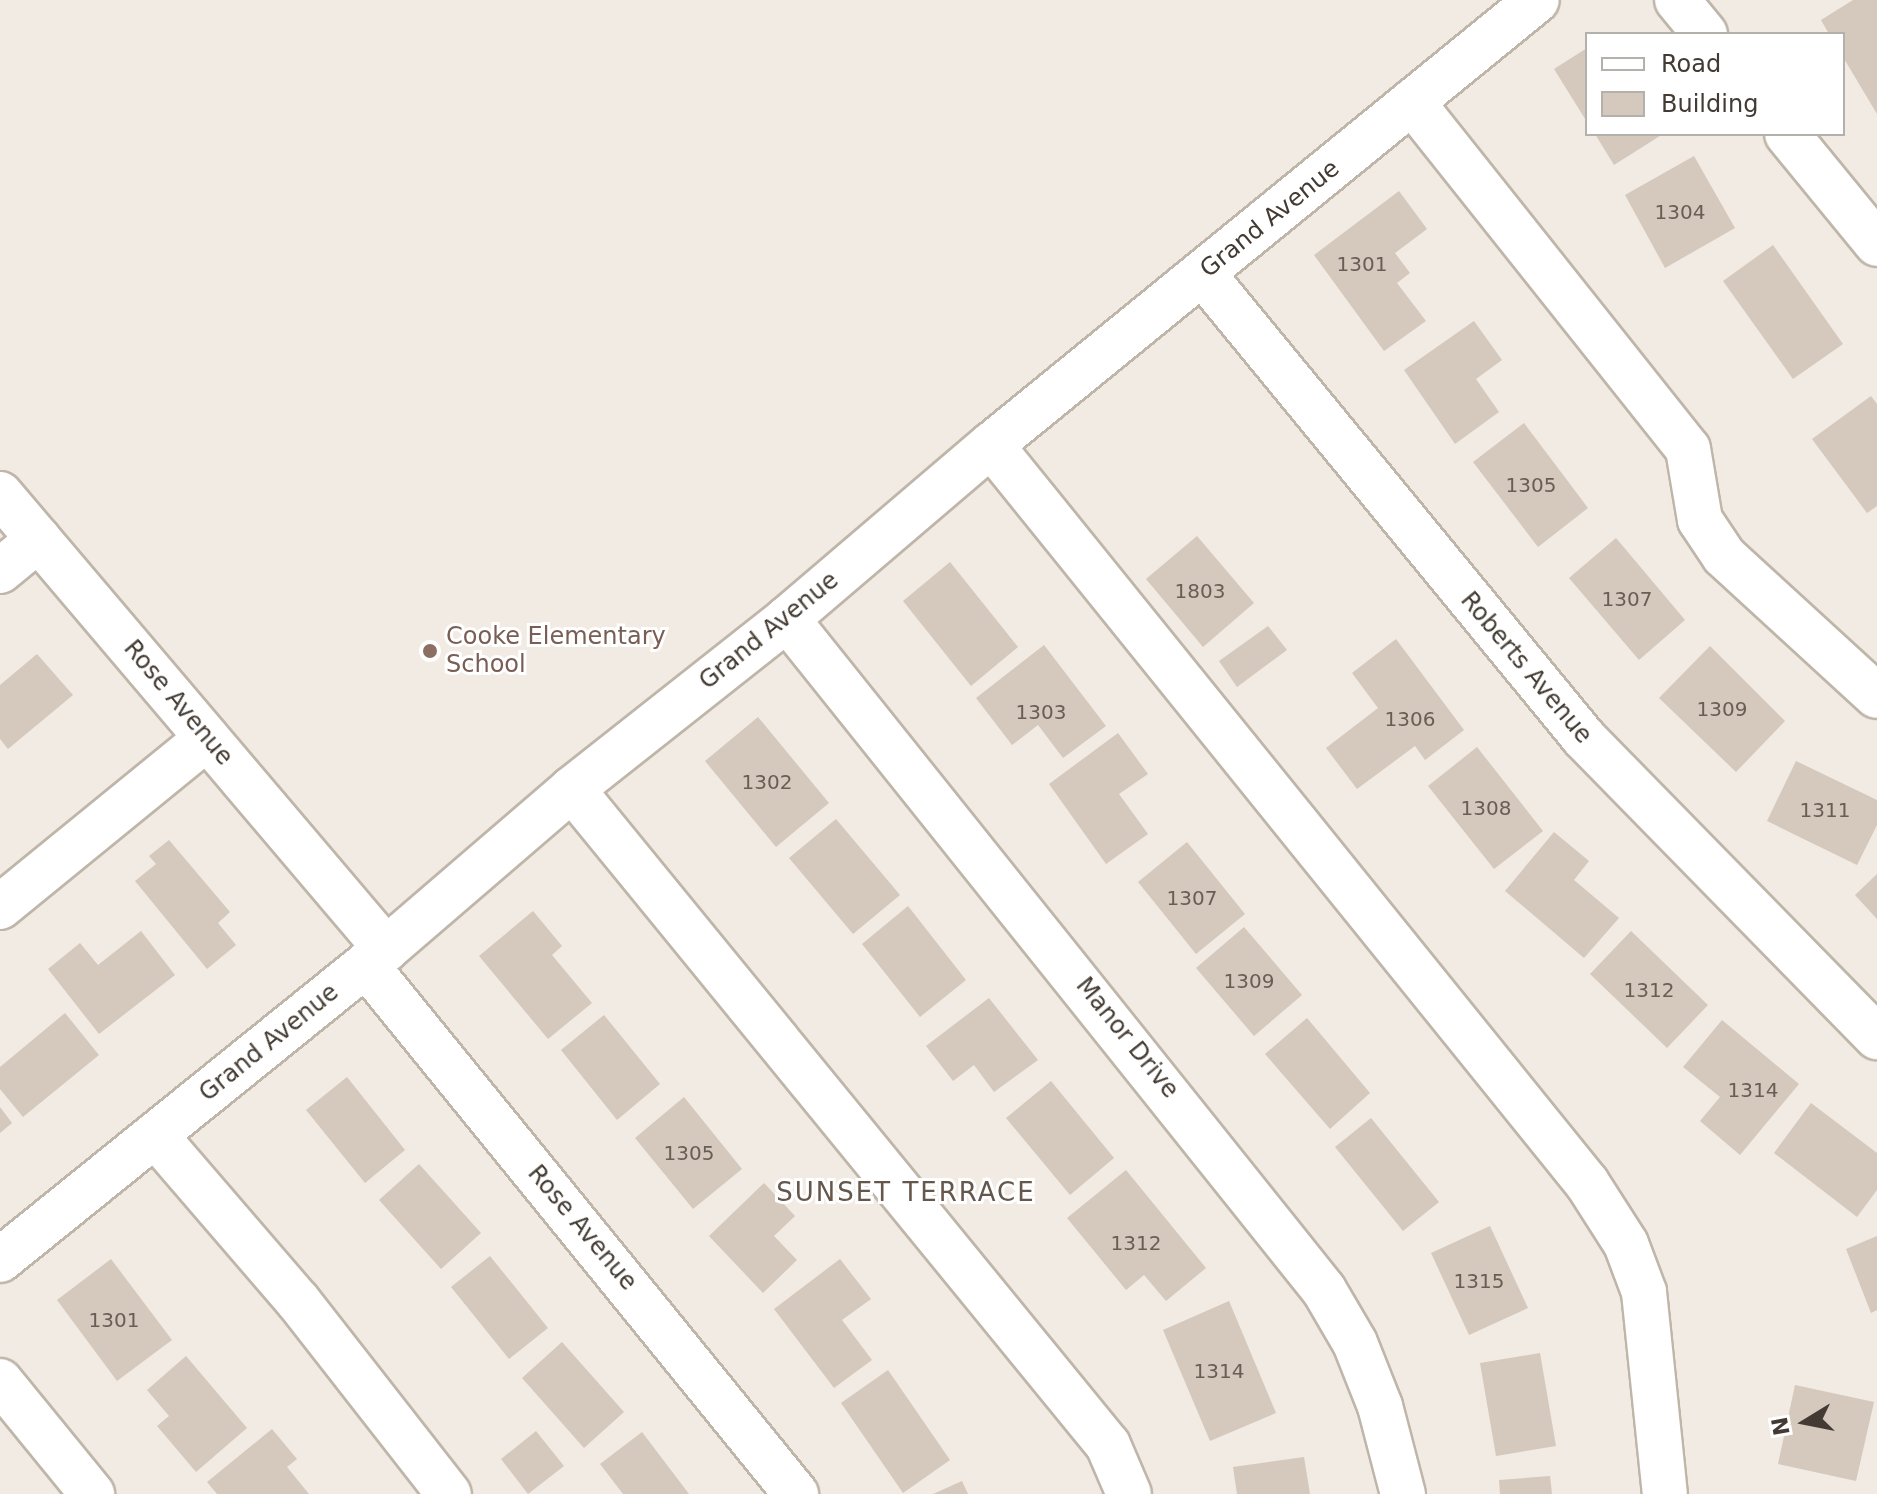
<!DOCTYPE html>
<style>
body{margin:0}
#map{position:relative;width:1877px;height:1494px;overflow:hidden;background:#f1ebe3;font-family:"DejaVu Sans",sans-serif}
div>[style]{position:absolute}
.building>*{inset:0;background:#d5c8bc}
.roads{filter:drop-shadow(2px 0 #bfb5a9) drop-shadow(-2px 0 #bfb5a9) drop-shadow(0 2px #bfb5a9) drop-shadow(0 -2px #bfb5a9)}
.minor>*{height:44px;margin:-22px;padding:0 22px;transform-origin:22px;border-radius:22px;background:#fff}
.dots>*{width:22px;height:22px;translate:-50% -50%;box-sizing:border-box;border:4px solid #fff;border-radius:50%}
span{translate:-50% -50%;white-space:nowrap;text-align:center;line-height:1.15;-webkit-text-stroke:6px #fff;paint-order:stroke}
.number-label{font-size:20px;color:#685e55}
.number-label span{-webkit-text-stroke-width:0}
.street-label{font-size:24px;color:#433b33}
.education-label{font-size:24px;color:#785e54}
.left{translate:0 -50%;text-align:left}
.neighbourhood-label{font-size:26px;color:#65574b;letter-spacing:2px}
.legend{position:absolute;left:1585px;top:32px;width:260px;height:104px;box-sizing:border-box;background:#fff;border:2px solid #b4b1ad;margin:0;padding:10px 14px;list-style:none;font-size:24px;color:#433b33}
.legend li{display:flex;align-items:center;gap:16px;height:40px}
.legend b{width:40px;border:2px solid #b4b1ad}
.north{position:absolute;left:1765px;top:1382px;width:80px;height:80px;-webkit-text-stroke:6px #fff;paint-order:stroke;rotate:260deg;font-size:22px;font-weight:700;line-height:32px;text-align:center;color:#433b33}
.north::after{content:'';display:block;margin:auto;width:28px;height:36px;background:#433b33;clip-path:polygon(50% 0,100% 100%,50% 72%,0 100%)}
</style>
<div id="map">
<div class="building">
<div style="clip-path:polygon(1853px 0,1877px 0,1877px 114px,1843px 57px,1843px 34px,1829px 34px,1821px 20px)"></div>
<div style="clip-path:polygon(1587px 48px,1587px 122px,1554px 69px)"></div>
<div style="clip-path:polygon(1595px 134px,1663px 134px,1614px 165px)"></div>
<div style="clip-path:polygon(1694px 156px,1735px 228px,1665px 268px,1625px 195px)"></div>
<div style="clip-path:polygon(1399px 191px,1427px 229px,1395px 253px,1410px 273px,1397px 283px,1426px 321px,1384px 351px,1314px 255px)"></div>
<div style="clip-path:polygon(1773px 245px,1843px 344px,1793px 379px,1723px 281px)"></div>
<div style="clip-path:polygon(1474px 321px,1502px 360px,1476px 379px,1499px 412px,1455px 444px,1404px 370px)"></div>
<div style="clip-path:polygon(1871px 396px,1877px 404px,1877px 506px,1867px 513px,1812px 439px)"></div>
<div style="clip-path:polygon(1524px 423px,1588px 508px,1538px 547px,1473px 462px)"></div>
<div style="clip-path:polygon(1197px 536px,1254px 603px,1203px 647px,1146px 579px)"></div>
<div style="clip-path:polygon(1616px 538px,1685px 620px,1639px 660px,1569px 578px)"></div>
<div style="clip-path:polygon(950px 562px,1018px 647px,971px 686px,903px 601px)"></div>
<div style="clip-path:polygon(1268px 626px,1287px 650px,1237px 687px,1219px 661px)"></div>
<div style="clip-path:polygon(1396px 639px,1464px 730px,1425px 760px,1415px 746px,1357px 789px,1326px 748px,1378px 708px,1352px 673px)"></div>
<div style="clip-path:polygon(1044px 645px,1106px 726px,1063px 758px,1038px 725px,1012px 745px,976px 698px)"></div>
<div style="clip-path:polygon(1710px 646px,1785px 721px,1736px 772px,1659px 698px)"></div>
<div style="clip-path:polygon(37px 654px,73px 695px,8px 749px,0 739px,0 685px)"></div>
<div style="clip-path:polygon(758px 717px,829px 803px,776px 847px,705px 761px)"></div>
<div style="clip-path:polygon(1118px 733px,1148px 774px,1119px 794px,1148px 834px,1106px 864px,1049px 784px)"></div>
<div style="clip-path:polygon(1477px 747px,1543px 831px,1494px 869px,1428px 786px)"></div>
<div style="clip-path:polygon(1796px 761px,1877px 800px,1877px 825px,1857px 865px,1767px 821px)"></div>
<div style="clip-path:polygon(836px 819px,900px 895px,853px 934px,789px 858px)"></div>
<div style="clip-path:polygon(1554px 832px,1589px 861px,1574px 880px,1619px 918px,1584px 958px,1505px 891px)"></div>
<div style="clip-path:polygon(169px 840px,230px 912px,218px 923px,236px 945px,207px 969px,135px 881px,156px 864px,149px 856px)"></div>
<div style="clip-path:polygon(1187px 842px,1245px 914px,1196px 954px,1138px 882px)"></div>
<div style="clip-path:polygon(1877px 874px,1877px 919px,1855px 895px)"></div>
<div style="clip-path:polygon(908px 906px,966px 980px,920px 1017px,862px 944px)"></div>
<div style="clip-path:polygon(533px 911px,562px 946px,552px 955px,592px 1003px,548px 1039px,479px 956px)"></div>
<div style="clip-path:polygon(1244px 927px,1302px 995px,1254px 1036px,1196px 968px)"></div>
<div style="clip-path:polygon(141px 931px,175px 975px,99px 1034px,48px 969px,80px 943px,98px 965px)"></div>
<div style="clip-path:polygon(1631px 931px,1708px 1005px,1667px 1048px,1590px 974px)"></div>
<div style="clip-path:polygon(989px 998px,1038px 1060px,994px 1092px,974px 1065px,953px 1081px,926px 1046px)"></div>
<div style="clip-path:polygon(65px 1013px,99px 1055px,23px 1117px,0 1089px,0 1067px)"></div>
<div style="clip-path:polygon(604px 1015px,660px 1084px,617px 1120px,561px 1050px)"></div>
<div style="clip-path:polygon(1307px 1018px,1370px 1093px,1330px 1129px,1265px 1054px)"></div>
<div style="clip-path:polygon(1722px 1020px,1799px 1084px,1740px 1155px,1700px 1121px,1720px 1097px,1683px 1067px)"></div>
<div style="clip-path:polygon(347px 1077px,405px 1150px,365px 1183px,306px 1110px)"></div>
<div style="clip-path:polygon(1051px 1081px,1114px 1158px,1070px 1195px,1006px 1118px)"></div>
<div style="clip-path:polygon(684px 1097px,742px 1169px,693px 1209px,635px 1138px)"></div>
<div style="clip-path:polygon(1811px 1103px,1877px 1153px,1877px 1190px,1857px 1217px,1774px 1153px)"></div>
<div style="clip-path:polygon(0 1107px,12px 1123px,0 1133px)"></div>
<div style="clip-path:polygon(1371px 1118px,1439px 1202px,1403px 1231px,1335px 1147px)"></div>
<div style="clip-path:polygon(419px 1164px,481px 1233px,441px 1269px,379px 1200px)"></div>
<div style="clip-path:polygon(1126px 1170px,1206px 1268px,1166px 1301px,1144px 1275px,1126px 1290px,1067px 1218px)"></div>
<div style="clip-path:polygon(764px 1183px,795px 1216px,774px 1236px,797px 1260px,763px 1293px,709px 1236px)"></div>
<div style="clip-path:polygon(1490px 1226px,1528px 1308px,1469px 1335px,1431px 1253px)"></div>
<div style="clip-path:polygon(1877px 1236px,1877px 1310px,1871px 1313px,1846px 1249px)"></div>
<div style="clip-path:polygon(490px 1256px,548px 1328px,509px 1359px,451px 1287px)"></div>
<div style="clip-path:polygon(111px 1259px,172px 1340px,117px 1381px,57px 1300px)"></div>
<div style="clip-path:polygon(840px 1259px,871px 1299px,842px 1320px,872px 1360px,834px 1388px,774px 1309px)"></div>
<div style="clip-path:polygon(1229px 1301px,1276px 1413px,1210px 1441px,1163px 1330px)"></div>
<div style="clip-path:polygon(562px 1342px,624px 1412px,584px 1448px,522px 1378px)"></div>
<div style="clip-path:polygon(1540px 1353px,1556px 1446px,1496px 1456px,1480px 1363px)"></div>
<div style="clip-path:polygon(186px 1356px,247px 1428px,196px 1472px,157px 1426px,169px 1416px,147px 1390px)"></div>
<div style="clip-path:polygon(888px 1370px,950px 1460px,903px 1493px,841px 1403px)"></div>
<div style="clip-path:polygon(1795px 1385px,1874px 1402px,1856px 1481px,1778px 1464px)"></div>
<div style="clip-path:polygon(272px 1429px,297px 1459px,287px 1467px,309px 1494px,217px 1494px,207px 1482px)"></div>
<div style="clip-path:polygon(536px 1431px,564px 1466px,528px 1494px,501px 1459px)"></div>
<div style="clip-path:polygon(642px 1432px,689px 1494px,623px 1494px,600px 1464px)"></div>
<div style="clip-path:polygon(1304px 1457px,1310px 1494px,1237px 1494px,1233px 1467px)"></div>
<div style="clip-path:polygon(1550px 1476px,1552px 1494px,1500px 1494px,1499px 1480px)"></div>
<div style="clip-path:polygon(962px 1481px,968px 1494px,933px 1494px)"></div>
</div>
<div class="roads">
<div class="minor">
<div style="left:1677px;top:0;width:44px;rotate:50.5deg"></div>
<div style="left:1412px;top:102px;width:443px;rotate:51.5deg"></div>
<div style="left:1688px;top:449px;width:72px;rotate:80.4deg"></div>
<div style="left:1700px;top:520px;width:43px;rotate:56.3deg"></div>
<div style="left:1724px;top:556px;width:207px;rotate:42.5deg"></div>
<div style="left:1787px;top:134px;width:142px;rotate:50.7deg"></div>
<div style="left:1203px;top:274px;width:600px;rotate:50.61deg"></div>
<div style="left:1584px;top:738px;width:419px;rotate:45.6deg"></div>
<div style="left:991px;top:445px;width:949px;rotate:51.08deg"></div>
<div style="left:1587px;top:1183px;width:72px;rotate:57.4deg"></div>
<div style="left:1626px;top:1244px;width:51px;rotate:69.4deg"></div>
<div style="left:1644px;top:1292px;width:203px;rotate:84.1deg"></div>
<div style="left:0;top:494px;width:597px;rotate:49.69deg"></div>
<div style="left:0;top:571px;width:50px;rotate:-39.4deg"></div>
<div style="left:787px;top:619px;width:859px;rotate:51.33deg"></div>
<div style="left:1324px;top:1290px;width:61px;rotate:59.7deg"></div>
<div style="left:1355px;top:1343px;width:68px;rotate:68.4deg"></div>
<div style="left:1380px;top:1406px;width:91px;rotate:75.4deg"></div>
<div style="left:572px;top:789px;width:847px;rotate:50.75deg"></div>
<div style="left:1108px;top:1445px;width:53px;rotate:66.8deg"></div>
<div style="left:0;top:907px;width:267px;rotate:-39.2deg"></div>
<div style="left:366px;top:965px;width:682px;rotate:50.89deg"></div>
<div style="left:155px;top:1135px;width:219px;rotate:49.3deg"></div>
<div style="left:298px;top:1301px;width:245px;rotate:52deg"></div>
<div style="left:0;top:1260px;width:496px;rotate:-38.9deg"></div>
<div style="left:386px;top:949px;width:245px;rotate:-40.7deg"></div>
<div style="left:572px;top:789px;width:274px;rotate:-38.3deg"></div>
<div style="left:787px;top:619px;width:268px;rotate:-40.5deg"></div>
<div style="left:991px;top:445px;width:704px;rotate:-39.18deg"></div>
<div style="left:0;top:1381px;width:146px;rotate:50.8deg"></div>
</div>
</div>
<div class="dots">
<div style="left:430px;top:651px;background:#8d6e63"></div>
</div>
<div class="number-label">
<span style="left:1680px;top:212px">1304</span>
<span style="left:1362px;top:264px">1301</span>
<span style="left:1531px;top:485px">1305</span>
<span style="left:1200px;top:591px">1803</span>
<span style="left:1627px;top:599px">1307</span>
<span style="left:1722px;top:709px">1309</span>
<span style="left:1041px;top:712px">1303</span>
<span style="left:1410px;top:719px">1306</span>
<span style="left:767px;top:782px">1302</span>
<span style="left:1486px;top:808px">1308</span>
<span style="left:1825px;top:810px">1311</span>
<span style="left:1192px;top:898px">1307</span>
<span style="left:1249px;top:981px">1309</span>
<span style="left:1649px;top:990px">1312</span>
<span style="left:1753px;top:1090px">1314</span>
<span style="left:689px;top:1153px">1305</span>
<span style="left:1136px;top:1243px">1312</span>
<span style="left:1479px;top:1281px">1315</span>
<span style="left:114px;top:1320px">1301</span>
<span style="left:1219px;top:1371px">1314</span>
</div>
<div class="street-label">
<span style="left:1270px;top:219px;rotate:-39deg">Grand Avenue</span>
<span style="left:769px;top:631px;rotate:-39deg">Grand Avenue</span>
<span style="left:1526px;top:668px;rotate:50deg">Roberts Avenue</span>
<span style="left:178px;top:703px;rotate:50deg">Rose Avenue</span>
<span style="left:1127px;top:1038px;rotate:51deg">Manor Drive</span>
<span style="left:269px;top:1043px;rotate:-39deg">Grand Avenue</span>
<span style="left:582px;top:1228px;rotate:50deg">Rose Avenue</span>
</div>
<div class="education-label">
<span class="left" style="left:446px;top:651px">Cooke Elementary<br>School</span>
</div>
<div class="neighbourhood-label">
<span style="left:906px;top:1193px">SUNSET TERRACE</span>
</div>
<ul class="legend">
<li><b style="height:10px;background:#fff"></b>Road</li>
<li><b style="height:22px;background:#d5c8bc"></b>Building</li>
</ul>
<div class="north">N</div>
</div>
